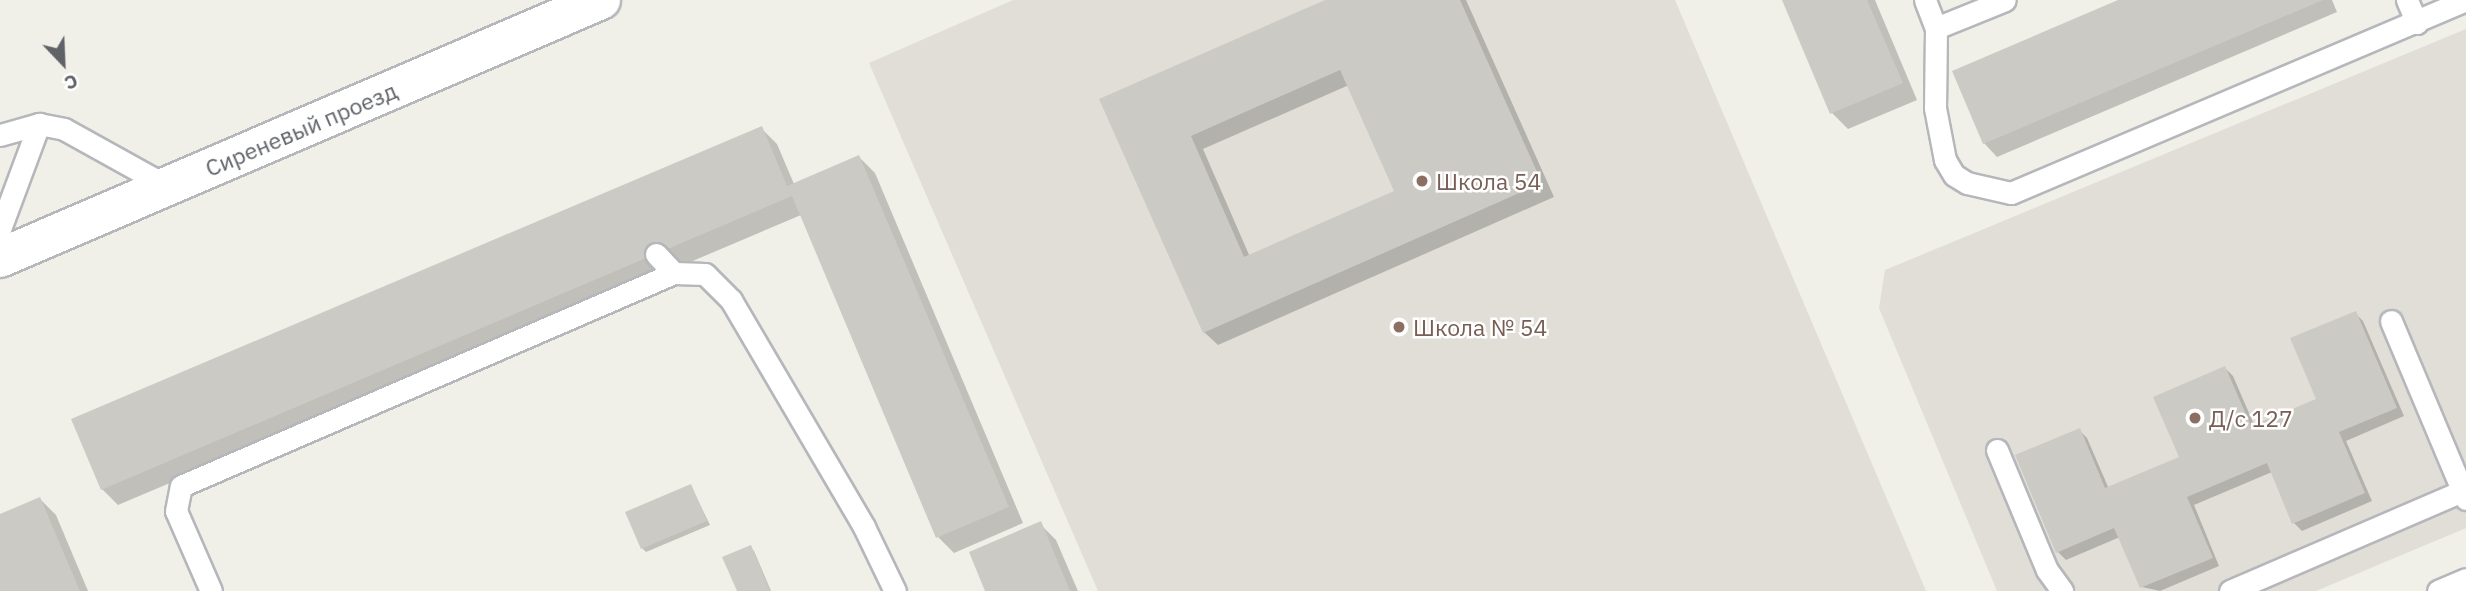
<!DOCTYPE html>
<meta charset="utf-8">
<style>
body{margin:0}
#map{position:relative;width:2466px;height:591px;overflow:hidden;background:#f0efe8;font-family:"IBM Plex Sans",sans-serif}
div>[style]{position:absolute}
.education>*{inset:0;background:#e0ded6}
.shadow>*{inset:0;background:#0003}
.building>*{inset:0;background:#cccac4}
.roads{filter:drop-shadow(2px 0 #b5b7bb) drop-shadow(-2px 0 #b5b7bb) drop-shadow(0 2px #b5b7bb) drop-shadow(0 -2px #b5b7bb)}
.service>*{height:21px;margin:-10.5px;padding:0 10.5px;transform-origin:10.5px;border-radius:10.5px;background:#fff}
.secondary>*{height:38px;margin:-19px;padding:0 19px;transform-origin:19px;border-radius:19px;background:#fff}
.dots>*{width:19px;height:19px;translate:-50% -50%;box-sizing:border-box;border:4px solid #fff;border-radius:50%}
span{translate:-50% -50%;white-space:nowrap;text-align:center;line-height:1.15;-webkit-text-stroke:5px #fff;paint-order:stroke}
.street-label{font-size:23px;color:#5f6267}
.education-label{font-size:23px;color:#785e54}
.left{translate:0 -50%;text-align:left}
.north{position:absolute;left:28px;top:28px;width:70px;height:70px;-webkit-text-stroke:5px #fff;paint-order:stroke;rotate:157deg;font-size:19px;font-weight:700;line-height:28px;text-align:center;color:#5f6267}
.north::after{content:'';display:block;margin:auto;width:24px;height:32px;background:#5f6267;clip-path:polygon(50% 0,100% 100%,50% 72%,0 100%)}
</style>
<div id="map">
<div class="education">
<div style="clip-path:polygon(1013px 0,1675px 0,1926px 591px,1098px 591px,869px 63px)"></div>
<div style="clip-path:polygon(2466px 29px,2466px 528px,2316px 591px,1997px 591px,1879px 308px,1885px 270px)"></div>
</div>
<div class="shadow">
<div style="clip-path:polygon(evenodd,1329px 0,1466px 0,1554px 197px,1218px 345px,1204px 332px,1101px 100px,1329px 0,1349px 85px,1397px 192px,1250px 257px,1203px 149px,1349px 85px)"></div>
<div style="clip-path:polygon(1784px 0,1875px 0,1917px 100px,1848px 129px,1832px 113px)"></div>
<div style="clip-path:polygon(2123px 0,2332px 0,2337px 12px,1997px 157px,1984px 143px)"></div>
<div style="clip-path:polygon(761px 128px,777px 144px,794px 184px,859px 157px,875px 173px,1023px 523px,954px 553px,938px 537px,801px 215px,118px 505px,102px 489px)"></div>
<div style="clip-path:polygon(2355px 313px,2363px 321px,2404px 416px,2346px 441px,2372px 501px,2302px 531px,2294px 523px,2272px 472px,2194px 505px,2219px 566px,2160px 591px,2142px 587px,2120px 537px,2066px 560px,2058px 552px,2079px 430px,2087px 438px,2109px 489px,2181px 458px,2225px 368px,2233px 376px,2255px 427px,2318px 400px)"></div>
<div style="clip-path:polygon(691px 486px,710px 525px,646px 552px,642px 548px)"></div>
<div style="clip-path:polygon(40px 499px,56px 515px,88px 591px,0 591px,0 516px)"></div>
<div style="clip-path:polygon(1040px 524px,1056px 540px,1078px 591px,987px 591px)"></div>
<div style="clip-path:polygon(750px 547px,754px 551px,771px 591px,739px 591px)"></div>
</div>
<div class="building">
<div style="clip-path:polygon(evenodd,1325px 0,1460px 0,1542px 183px,1203px 333px,1099px 99px,1325px 0,1340px 70px,1394px 191px,1244px 257px,1191px 136px,1340px 70px)"></div>
<div style="clip-path:polygon(1782px 0,1867px 0,1903px 83px,1830px 114px)"></div>
<div style="clip-path:polygon(2118px 0,2323px 0,1983px 144px,1952px 71px)"></div>
<div style="clip-path:polygon(762px 126px,787px 186px,859px 155px,1009px 507px,936px 538px,792px 196px,101px 490px,71px 419px)"></div>
<div style="clip-path:polygon(2356px 311px,2397px 408px,2339px 432px,2365px 493px,2292px 524px,2267px 463px,2187px 497px,2213px 558px,2140px 588px,2114px 528px,2056px 553px,2015px 455px,2080px 428px,2105px 488px,2179px 457px,2153px 397px,2225px 366px,2251px 426px,2316px 399px,2290px 338px)"></div>
<div style="clip-path:polygon(691px 484px,707px 521px,641px 549px,625px 512px)"></div>
<div style="clip-path:polygon(40px 497px,80px 591px,0 591px,0 514px)"></div>
<div style="clip-path:polygon(1041px 521px,1070px 591px,985px 591px,969px 552px)"></div>
<div style="clip-path:polygon(751px 545px,770px 591px,737px 591px,722px 557px)"></div>
</div>
<div class="roads">
<div class="service">
<div style="left:1925px;top:0;width:30px;rotate:69deg"></div>
<div style="left:1936px;top:28px;width:74px;rotate:-22.1deg"></div>
<div style="left:2407px;top:0;width:25px;rotate:67deg"></div>
<div style="left:1936px;top:28px;width:80px;rotate:90.7deg"></div>
<div style="left:1935px;top:108px;width:53px;rotate:79.1deg"></div>
<div style="left:1945px;top:160px;width:17px;rotate:59deg"></div>
<div style="left:1954px;top:175px;width:15px;rotate:32deg"></div>
<div style="left:1967px;top:183px;width:45px;rotate:12.8deg"></div>
<div style="left:2011px;top:193px;width:494px;rotate:-23deg"></div>
<div style="left:39px;top:124px;width:25px;rotate:11deg"></div>
<div style="left:64px;top:129px;width:118px;rotate:29deg"></div>
<div style="left:0;top:135px;width:41px;rotate:-15.8deg"></div>
<div style="left:39px;top:124px;width:112px;rotate:110.4deg"></div>
<div style="left:656px;top:254px;width:26px;rotate:47deg"></div>
<div style="left:674px;top:273px;width:31px;rotate:2deg"></div>
<div style="left:705px;top:274px;width:37px;rotate:45deg"></div>
<div style="left:731px;top:300px;width:263px;rotate:59.6deg"></div>
<div style="left:864px;top:527px;width:71px;rotate:64.2deg"></div>
<div style="left:2391px;top:321px;width:193px;rotate:67.2deg"></div>
<div style="left:1997px;top:450px;width:130px;rotate:67.4deg"></div>
<div style="left:2047px;top:570px;width:26px;rotate:54deg"></div>
<div style="left:211px;top:591px;width:87px;rotate:-113.6deg"></div>
<div style="left:176px;top:511px;width:25px;rotate:-79deg"></div>
<div style="left:181px;top:486px;width:537px;rotate:-23.37deg"></div>
<div style="left:2230px;top:591px;width:253px;rotate:-23.3deg"></div>
<div style="left:2438px;top:591px;width:30px;rotate:-23deg"></div>
</div>
<div class="secondary">
<div style="left:0;top:258px;width:654px;rotate:-23.23deg"></div>
</div>
</div>
<div class="dots">
<div style="left:1422px;top:181px;background:#8d6e63"></div>
<div style="left:1399px;top:327px;background:#8d6e63"></div>
<div style="left:2195px;top:418px;background:#8d6e63"></div>
</div>
<div class="street-label">
<span style="left:301px;top:129px;rotate:-23deg">Сиреневый проезд</span>
</div>
<div class="education-label">
<span class="left" style="left:1436px;top:181px">Школа 54</span>
<span class="left" style="left:1413px;top:327px">Школа № 54</span>
<span class="left" style="left:2209px;top:418px">Д/с 127</span>
</div>
<div class="north">С</div>
</div>
